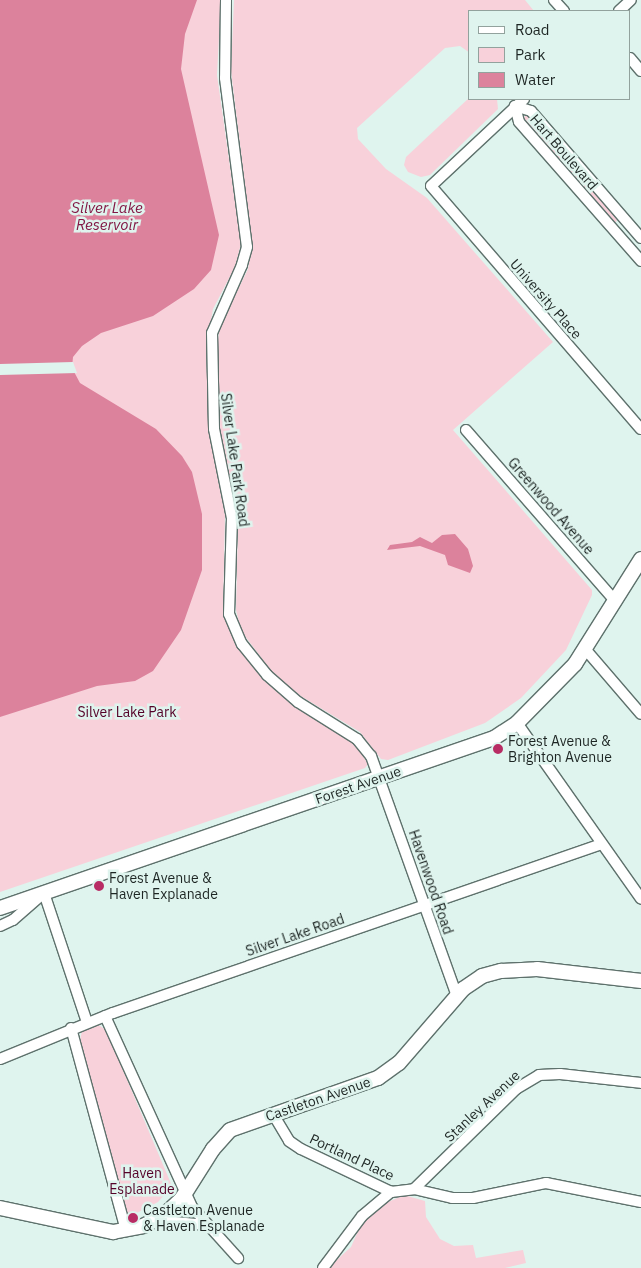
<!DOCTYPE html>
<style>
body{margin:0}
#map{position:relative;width:641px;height:1268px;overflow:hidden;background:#dff4ee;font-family:"IBM Plex Sans",sans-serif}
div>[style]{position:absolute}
.green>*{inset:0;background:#f8d1da}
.water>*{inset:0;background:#dc829c}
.pier>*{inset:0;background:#dff4ee}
.roads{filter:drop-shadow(1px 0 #5e716c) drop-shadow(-1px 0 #5e716c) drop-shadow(0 1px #5e716c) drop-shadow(0 -1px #5e716c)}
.street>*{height:10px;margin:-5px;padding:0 5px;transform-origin:5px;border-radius:5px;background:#fff}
.secondary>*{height:14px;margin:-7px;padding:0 7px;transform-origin:7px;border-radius:7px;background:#fff}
.dots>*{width:14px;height:14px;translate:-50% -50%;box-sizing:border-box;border:2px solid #dff4ee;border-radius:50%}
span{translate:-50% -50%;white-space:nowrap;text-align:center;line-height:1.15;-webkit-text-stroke:5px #dff4ee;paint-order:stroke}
.street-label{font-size:14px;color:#1e2624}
.park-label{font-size:14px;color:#550228}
.poi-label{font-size:14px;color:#1e2624}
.left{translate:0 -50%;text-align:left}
.water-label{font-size:15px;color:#821744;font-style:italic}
.legend{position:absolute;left:468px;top:10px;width:162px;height:90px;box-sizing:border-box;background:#dff4ee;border:1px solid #92a29d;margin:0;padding:6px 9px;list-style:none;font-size:15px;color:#1e2624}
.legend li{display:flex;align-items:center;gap:10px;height:25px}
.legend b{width:25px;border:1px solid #92a29d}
</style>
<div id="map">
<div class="green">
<div style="clip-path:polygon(0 0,221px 0,217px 75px,241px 244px,235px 267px,213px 309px,206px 349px,209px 433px,225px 515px,223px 610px,234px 641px,267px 683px,305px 713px,355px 743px,368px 764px,365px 768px,0 892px)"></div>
<div style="clip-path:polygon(234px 0,525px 0,534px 11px,470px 11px,470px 53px,460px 46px,445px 48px,357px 128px,358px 139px,386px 169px,427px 198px,553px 342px,453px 430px,592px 590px,592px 595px,566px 650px,521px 698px,485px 723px,388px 760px,381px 759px,360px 732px,299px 695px,272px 672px,241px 631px,236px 610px,238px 522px,219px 430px,217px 347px,220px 326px,248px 269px,252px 243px,231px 71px)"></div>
<div style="clip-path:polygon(470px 97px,497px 99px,498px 109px,430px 175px,421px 177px,408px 172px,404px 165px,406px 157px)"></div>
<div style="clip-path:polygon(525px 116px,529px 116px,618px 218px,616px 222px,613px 223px,523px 119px)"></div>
<div style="clip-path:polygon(97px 1024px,106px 1030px,172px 1186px,158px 1202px,131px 1216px,126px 1214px,80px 1040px,82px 1031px)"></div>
<div style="clip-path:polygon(404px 1195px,425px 1201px,426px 1217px,440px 1239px,454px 1246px,473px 1245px,476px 1258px,523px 1250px,526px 1263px,505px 1268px,328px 1268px,351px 1247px,362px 1222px,386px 1203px)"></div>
</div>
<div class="water">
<div style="clip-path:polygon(0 0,197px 0,185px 34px,181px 69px,219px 235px,211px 270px,194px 289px,153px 316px,101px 333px,82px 346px,73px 357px,72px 368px,80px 383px,156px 429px,182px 456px,192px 472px,202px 514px,202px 570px,181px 630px,153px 671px,135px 681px,97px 686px,0 717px)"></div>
<div style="clip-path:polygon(455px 534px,468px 549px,473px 566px,470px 573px,448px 565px,445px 555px,420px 546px,387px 550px,390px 545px,412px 542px,420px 537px,432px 543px,442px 535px)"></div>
</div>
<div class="pier">
<div style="clip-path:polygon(73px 362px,77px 373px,0 375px,0 364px)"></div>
</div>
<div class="roads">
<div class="street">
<div style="left:226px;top:0;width:78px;rotate:90.7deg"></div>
<div style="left:225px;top:78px;width:170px;rotate:82.6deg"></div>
<div style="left:247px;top:247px;width:19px;rotate:106deg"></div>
<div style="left:242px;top:265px;width:74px;rotate:113.8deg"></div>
<div style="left:212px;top:333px;width:96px;rotate:88.8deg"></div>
<div style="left:214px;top:429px;width:91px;rotate:78.6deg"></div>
<div style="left:232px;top:518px;width:96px;rotate:91.8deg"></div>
<div style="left:229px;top:614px;width:33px;rotate:67deg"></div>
<div style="left:242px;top:644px;width:40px;rotate:51deg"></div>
<div style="left:267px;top:675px;width:41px;rotate:41.1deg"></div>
<div style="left:298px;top:702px;width:70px;rotate:32.1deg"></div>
<div style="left:357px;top:739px;width:22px;rotate:51deg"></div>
<div style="left:371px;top:756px;width:255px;rotate:70.3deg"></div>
<div style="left:554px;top:0;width:15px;rotate:48deg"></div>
<div style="left:619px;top:11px;width:16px;rotate:-43deg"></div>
<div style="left:630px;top:58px;width:17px;rotate:50deg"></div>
<div style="left:524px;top:99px;width:127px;rotate:136.9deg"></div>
<div style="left:431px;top:186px;width:321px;rotate:49.2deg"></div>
<div style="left:641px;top:238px;width:168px;rotate:-130.9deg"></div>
<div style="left:531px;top:111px;width:17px;rotate:-163deg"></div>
<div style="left:515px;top:106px;width:16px;rotate:76deg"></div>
<div style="left:519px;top:122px;width:185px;rotate:48.7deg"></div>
<div style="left:466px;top:430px;width:227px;rotate:48.9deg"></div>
<div style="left:586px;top:650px;width:84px;rotate:49.3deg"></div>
<div style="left:517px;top:723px;width:215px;rotate:54.8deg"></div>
<div style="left:0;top:926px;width:14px;rotate:-25deg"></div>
<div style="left:13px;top:920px;width:41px;rotate:-41.1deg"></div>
<div style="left:44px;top:893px;width:136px;rotate:71.6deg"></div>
<div style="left:105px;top:1016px;width:210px;rotate:65.5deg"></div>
<div style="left:192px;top:1207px;width:69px;rotate:48deg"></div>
<div style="left:71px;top:1028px;width:210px;rotate:74.8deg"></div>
<div style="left:0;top:1059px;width:122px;rotate:-22.2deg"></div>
<div style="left:113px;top:1013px;width:517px;rotate:-19.07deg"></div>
<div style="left:273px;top:1114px;width:31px;rotate:59deg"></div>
<div style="left:289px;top:1141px;width:14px;rotate:34deg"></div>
<div style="left:301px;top:1149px;width:100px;rotate:25.5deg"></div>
<div style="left:391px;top:1192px;width:23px;rotate:-7deg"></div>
<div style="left:414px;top:1189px;width:39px;rotate:13deg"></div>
<div style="left:452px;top:1198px;width:21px"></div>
<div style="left:473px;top:1198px;width:75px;rotate:-11.6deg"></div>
<div style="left:546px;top:1183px;width:97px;rotate:11.3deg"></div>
<div style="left:414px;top:1189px;width:143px;rotate:-44.4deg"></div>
<div style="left:516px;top:1089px;width:27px;rotate:-31deg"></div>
<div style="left:539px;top:1075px;width:21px;rotate:-3deg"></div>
<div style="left:560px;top:1074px;width:81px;rotate:6.3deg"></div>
<div style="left:155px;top:1220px;width:51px;rotate:5.6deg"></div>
<div style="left:323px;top:1268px;width:65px;rotate:-53.1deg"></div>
<div style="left:362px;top:1216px;width:38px;rotate:-40deg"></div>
</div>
<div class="secondary">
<div style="left:0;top:908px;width:522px;rotate:-18.99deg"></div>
<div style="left:494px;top:738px;width:27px;rotate:-33deg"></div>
<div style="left:517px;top:723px;width:83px;rotate:-45.5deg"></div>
<div style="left:575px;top:664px;width:124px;rotate:-57.8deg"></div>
<div style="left:0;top:1208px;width:116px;rotate:12deg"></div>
<div style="left:113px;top:1232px;width:31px;rotate:-11deg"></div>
<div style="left:143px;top:1226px;width:22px;rotate:-27deg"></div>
<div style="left:163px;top:1216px;width:26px;rotate:-43deg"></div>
<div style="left:182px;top:1198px;width:58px;rotate:-57.7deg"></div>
<div style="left:213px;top:1149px;width:25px;rotate:-48deg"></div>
<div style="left:230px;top:1130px;width:157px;rotate:-19.4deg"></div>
<div style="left:378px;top:1078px;width:26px;rotate:-36deg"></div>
<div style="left:399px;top:1063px;width:98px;rotate:-49.1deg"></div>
<div style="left:463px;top:989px;width:23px;rotate:-34deg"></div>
<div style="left:482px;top:976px;width:20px;rotate:-15deg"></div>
<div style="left:501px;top:971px;width:36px;rotate:-3deg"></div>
<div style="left:537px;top:969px;width:105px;rotate:6.6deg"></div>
</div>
</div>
<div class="dots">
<div style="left:498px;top:749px;background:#b82c64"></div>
<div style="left:99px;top:886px;background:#b82c64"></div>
<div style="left:133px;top:1218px;background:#b82c64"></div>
</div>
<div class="street-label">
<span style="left:564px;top:152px;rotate:49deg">Hart Boulevard</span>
<span style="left:546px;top:299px;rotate:49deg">University Place</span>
<span style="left:235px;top:460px;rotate:82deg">Silver Lake Park Road</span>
<span style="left:551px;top:506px;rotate:49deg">Greenwood Avenue</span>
<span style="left:358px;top:785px;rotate:-19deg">Forest Avenue</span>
<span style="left:431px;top:882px;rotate:71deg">Havenwood Road</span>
<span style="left:295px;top:935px;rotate:-19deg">Silver Lake Road</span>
<span style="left:318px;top:1099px;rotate:-19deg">Castleton Avenue</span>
<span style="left:482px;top:1106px;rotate:-43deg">Stanley Avenue</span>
<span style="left:352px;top:1157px;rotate:25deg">Portland Place</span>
</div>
<div class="park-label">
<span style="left:127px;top:712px">Silver Lake Park</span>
<span style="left:142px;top:1181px">Haven<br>Esplanade</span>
</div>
<div class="poi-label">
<span class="left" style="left:508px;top:749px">Forest Avenue &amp;<br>Brighton Avenue</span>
<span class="left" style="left:109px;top:886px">Forest Avenue &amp;<br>Haven Explanade</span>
<span class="left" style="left:143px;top:1218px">Castleton Avenue<br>&amp; Haven Esplanade</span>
</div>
<div class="water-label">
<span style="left:107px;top:216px">Silver Lake<br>Reservoir</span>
</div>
<ul class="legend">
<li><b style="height:6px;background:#fff"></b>Road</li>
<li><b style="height:14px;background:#f8d1da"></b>Park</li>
<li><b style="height:14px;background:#dc829c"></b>Water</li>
</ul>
</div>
